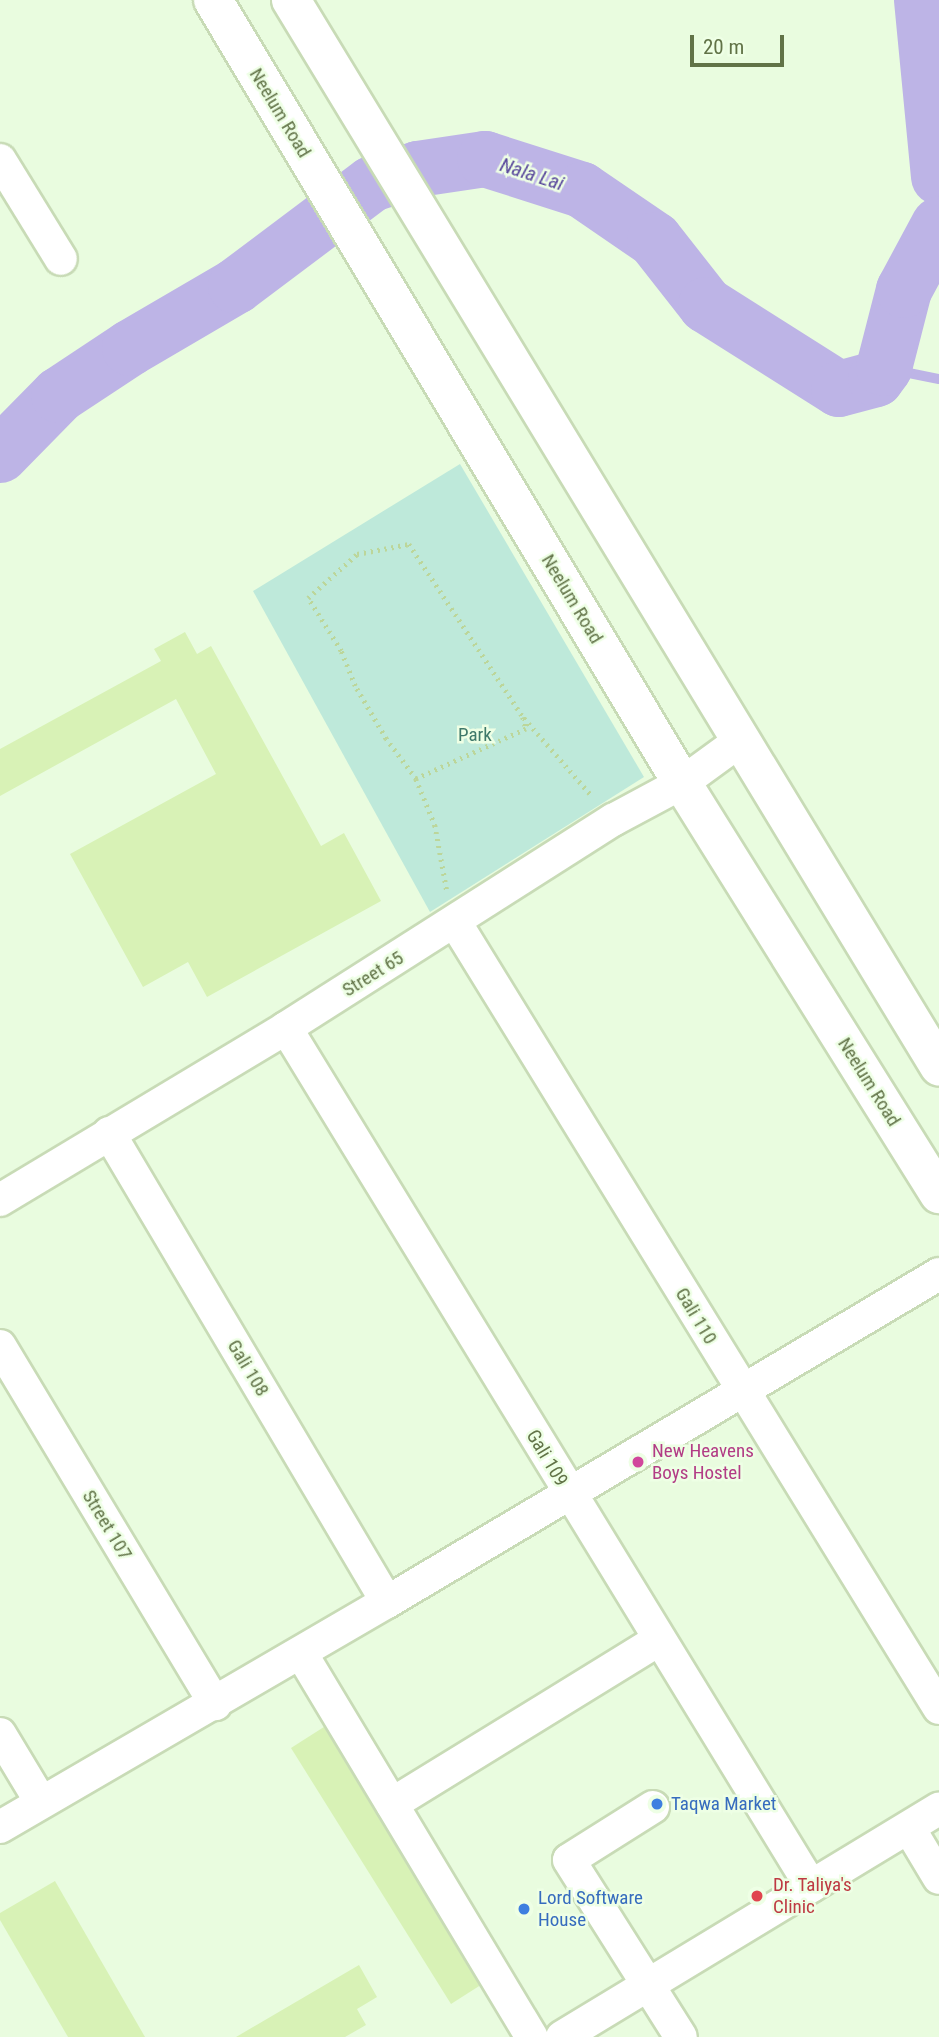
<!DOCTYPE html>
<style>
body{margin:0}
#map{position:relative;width:939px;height:2037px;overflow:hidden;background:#e9fcdf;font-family:"Roboto Condensed",sans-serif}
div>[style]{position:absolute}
.green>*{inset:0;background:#bee9da}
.stream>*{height:10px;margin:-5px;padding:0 5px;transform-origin:5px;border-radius:5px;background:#bdb4e6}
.river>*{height:56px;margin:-28px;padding:0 28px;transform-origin:28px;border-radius:28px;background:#bdb4e6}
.building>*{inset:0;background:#d8f2b6}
.path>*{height:4.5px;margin-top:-2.25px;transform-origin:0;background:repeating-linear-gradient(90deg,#bcd69a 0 2px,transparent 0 7px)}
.roads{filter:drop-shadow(2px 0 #c8dbb6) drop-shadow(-2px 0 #c8dbb6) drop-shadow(0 2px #c8dbb6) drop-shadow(0 -2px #c8dbb6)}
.minor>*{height:32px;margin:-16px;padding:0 16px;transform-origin:16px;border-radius:16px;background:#fff}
.secondary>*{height:38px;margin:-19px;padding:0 19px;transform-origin:19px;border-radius:19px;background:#fff}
.dots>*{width:19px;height:19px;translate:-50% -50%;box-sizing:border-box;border:4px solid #eeffe5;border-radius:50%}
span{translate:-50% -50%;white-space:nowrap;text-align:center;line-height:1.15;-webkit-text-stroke:5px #eeffe5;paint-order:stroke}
.street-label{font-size:19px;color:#617347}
.park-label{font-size:19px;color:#3f796a}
.hotel-label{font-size:19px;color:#b23c85}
.left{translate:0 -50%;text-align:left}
.shop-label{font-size:19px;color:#366cbe}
.health-label{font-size:19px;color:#be3a42}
.water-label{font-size:21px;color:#5a499c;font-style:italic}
.scale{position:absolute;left:690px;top:35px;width:94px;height:32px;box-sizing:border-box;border:4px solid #617347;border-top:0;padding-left:9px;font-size:21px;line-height:24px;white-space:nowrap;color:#617347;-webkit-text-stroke:5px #eeffe5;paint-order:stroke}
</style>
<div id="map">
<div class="green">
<div style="clip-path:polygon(460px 464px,644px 777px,430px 912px,253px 591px)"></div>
</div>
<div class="stream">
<div style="left:884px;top:368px;width:56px;rotate:11.3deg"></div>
</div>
<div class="river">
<div style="left:922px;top:0;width:178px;rotate:84.5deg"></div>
<div style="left:0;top:455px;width:84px;rotate:-45.5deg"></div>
<div style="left:59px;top:395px;width:85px;rotate:-33.5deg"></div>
<div style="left:130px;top:348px;width:123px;rotate:-30.3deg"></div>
<div style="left:236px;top:286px;width:170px;rotate:-36.9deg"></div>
<div style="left:372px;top:184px;width:48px;rotate:-18.1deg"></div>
<div style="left:418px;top:169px;width:68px;rotate:-8.5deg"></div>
<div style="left:485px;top:159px;width:102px;rotate:17.7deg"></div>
<div style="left:582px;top:190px;width:88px;rotate:34.4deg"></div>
<div style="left:655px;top:240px;width:83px;rotate:51.9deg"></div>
<div style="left:706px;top:305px;width:157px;rotate:32.3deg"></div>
<div style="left:839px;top:389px;width:38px;rotate:-15deg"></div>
<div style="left:876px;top:379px;width:14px;rotate:-54deg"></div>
<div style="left:884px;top:368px;width:81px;rotate:-75.6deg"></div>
<div style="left:904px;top:290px;width:74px;rotate:-61.7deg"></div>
</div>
<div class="building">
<div style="clip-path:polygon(185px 632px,197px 654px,211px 646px,321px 846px,344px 833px,381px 901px,207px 997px,188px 962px,143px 987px,70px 854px,216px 774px,176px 699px,0 796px,0 749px,161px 661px,154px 649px)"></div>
<div style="clip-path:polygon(327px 1725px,487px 1981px,451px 2004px,291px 1748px)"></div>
<div style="clip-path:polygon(55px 1881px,145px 2037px,68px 2037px,0 1920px,0 1913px)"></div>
<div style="clip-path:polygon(359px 1965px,377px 1997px,357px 2009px,366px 2025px,345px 2037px,236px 2037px)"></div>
</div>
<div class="path">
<div style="left:409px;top:544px;width:207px;rotate:56.6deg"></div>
<div style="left:523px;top:717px;width:12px;rotate:76deg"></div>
<div style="left:526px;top:729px;width:121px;rotate:155.6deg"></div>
<div style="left:416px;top:779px;width:50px;rotate:-126.9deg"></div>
<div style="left:386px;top:739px;width:61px;rotate:-120.3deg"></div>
<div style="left:355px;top:686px;width:38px;rotate:-112deg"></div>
<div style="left:341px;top:651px;width:62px;rotate:-121.9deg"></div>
<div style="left:308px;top:598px;width:66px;rotate:-41.9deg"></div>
<div style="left:357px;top:554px;width:53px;rotate:-10.9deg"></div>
<div style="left:524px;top:718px;width:103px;rotate:48.9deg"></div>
<div style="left:416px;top:779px;width:50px;rotate:67.6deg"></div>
<div style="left:435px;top:825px;width:67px;rotate:79.7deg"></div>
</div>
<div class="roads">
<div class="minor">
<div style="left:0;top:160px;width:116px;rotate:58.4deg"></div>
<div style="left:455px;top:922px;width:923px;rotate:58.38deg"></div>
<div style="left:286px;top:1028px;width:1006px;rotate:58.54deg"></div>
<div style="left:109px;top:1133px;width:545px;rotate:59.34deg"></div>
<div style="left:0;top:1200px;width:334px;rotate:-31deg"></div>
<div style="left:286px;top:1028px;width:388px;rotate:-32.5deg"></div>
<div style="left:613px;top:820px;width:78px;rotate:-28.2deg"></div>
<div style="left:682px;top:783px;width:73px;rotate:-36.1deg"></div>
<div style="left:0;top:1346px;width:418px;rotate:59deg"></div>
<div style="left:301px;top:1653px;width:448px;rotate:59deg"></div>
<div style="left:0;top:1734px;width:79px;rotate:58.9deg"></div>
<div style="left:392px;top:1804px;width:313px;rotate:-31.6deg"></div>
<div style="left:653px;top:1807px;width:99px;rotate:147.8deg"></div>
<div style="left:569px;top:1860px;width:209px;rotate:57.7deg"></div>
<div style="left:0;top:1827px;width:448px;rotate:-30.2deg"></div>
<div style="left:387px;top:1602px;width:642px;rotate:-30.72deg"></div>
<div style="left:909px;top:1828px;width:58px;rotate:59deg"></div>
<div style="left:562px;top:2037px;width:441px;rotate:-31.2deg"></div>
</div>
<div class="secondary">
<div style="left:213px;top:0;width:913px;rotate:59.08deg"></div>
<div style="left:682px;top:783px;width:485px;rotate:58deg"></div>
<div style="left:291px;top:0;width:1248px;rotate:58.71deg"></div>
</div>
</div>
<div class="dots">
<div style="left:638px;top:1462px;background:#d1479c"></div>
<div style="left:657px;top:1804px;background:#3f7fe0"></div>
<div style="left:757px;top:1896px;background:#e0444e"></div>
<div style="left:524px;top:1909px;background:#3f7fe0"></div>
</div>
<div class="street-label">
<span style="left:280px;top:113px;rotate:59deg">Neelum Road</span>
<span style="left:572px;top:599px;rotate:59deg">Neelum Road</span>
<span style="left:373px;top:974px;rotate:-32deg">Street 65</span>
<span style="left:869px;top:1082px;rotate:58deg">Neelum Road</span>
<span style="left:696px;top:1316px;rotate:59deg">Gali 110</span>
<span style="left:248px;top:1368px;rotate:59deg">Gali 108</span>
<span style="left:547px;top:1458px;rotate:59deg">Gali 109</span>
<span style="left:107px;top:1525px;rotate:59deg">Street 107</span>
</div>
<div class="park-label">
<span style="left:475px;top:735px">Park</span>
</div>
<div class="hotel-label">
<span class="left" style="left:652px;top:1462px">New Heavens<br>Boys Hostel</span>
</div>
<div class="shop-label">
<span class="left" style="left:671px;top:1804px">Taqwa Market</span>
<span class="left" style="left:538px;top:1909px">Lord Software<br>House</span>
</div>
<div class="health-label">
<span class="left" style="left:773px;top:1896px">Dr. Taliya's<br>Clinic</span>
</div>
<div class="water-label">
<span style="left:532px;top:174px;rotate:18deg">Nala Lai</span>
</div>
<div class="scale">20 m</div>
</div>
